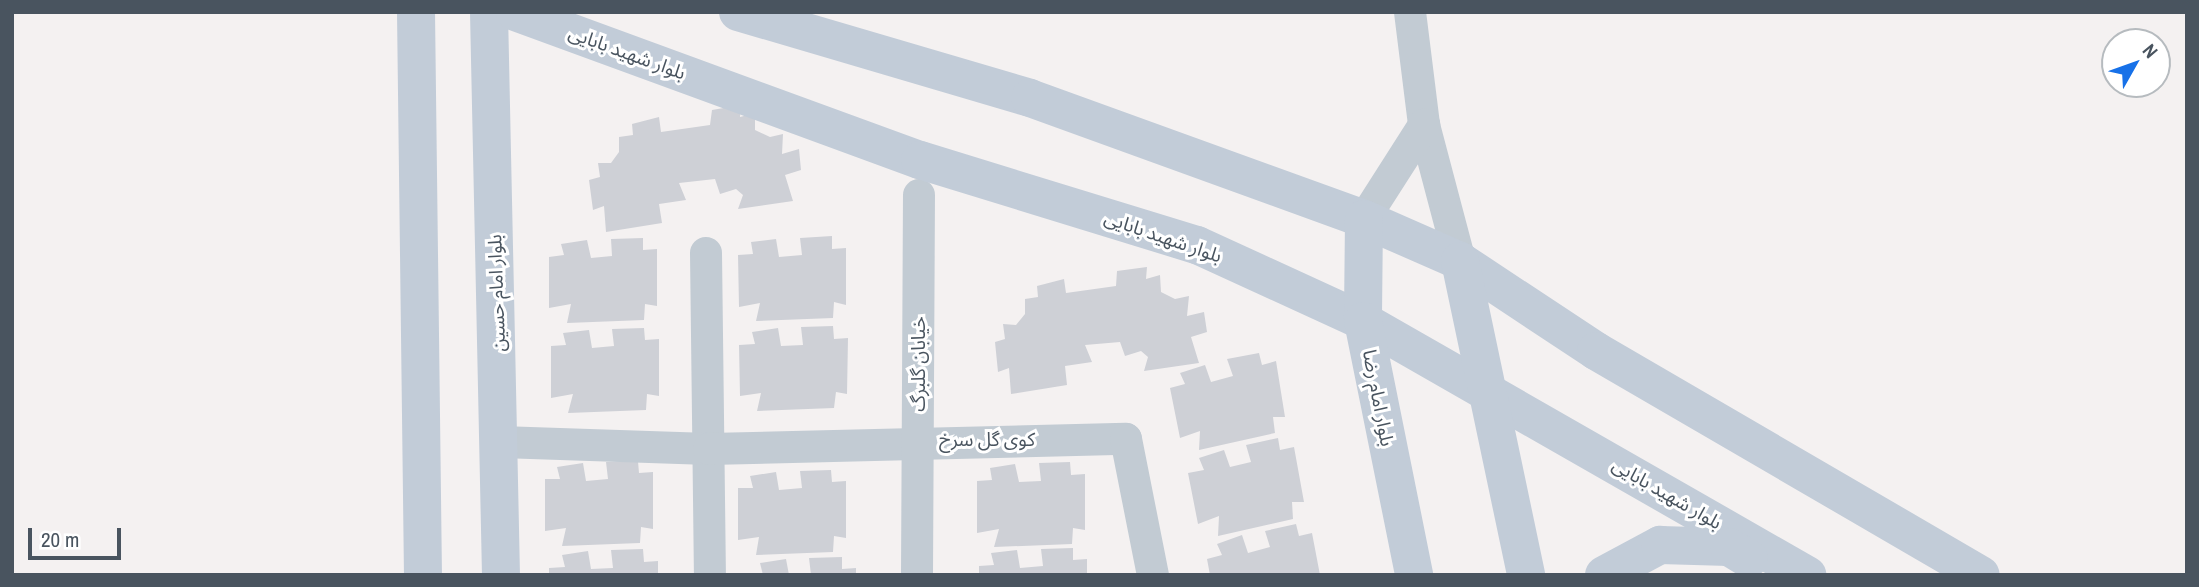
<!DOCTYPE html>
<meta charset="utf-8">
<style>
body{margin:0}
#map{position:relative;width:2199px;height:587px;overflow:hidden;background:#f4f1f1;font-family:"Archivo Narrow","Noto Sans Arabic",sans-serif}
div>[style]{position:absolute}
.building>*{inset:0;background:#ced0d6}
.street>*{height:32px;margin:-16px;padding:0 16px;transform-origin:16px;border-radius:16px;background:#c2cbd3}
.secondary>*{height:38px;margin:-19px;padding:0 19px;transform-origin:19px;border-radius:19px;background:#c2ccd8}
span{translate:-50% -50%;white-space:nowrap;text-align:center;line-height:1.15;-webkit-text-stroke:6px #fff;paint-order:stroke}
.street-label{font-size:19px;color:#49545f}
.frame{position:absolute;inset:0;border:14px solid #49545f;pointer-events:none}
.north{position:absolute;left:2101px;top:28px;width:70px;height:70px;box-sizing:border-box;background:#fff;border:2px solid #b6bbbf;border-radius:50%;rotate:50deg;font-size:19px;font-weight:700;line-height:28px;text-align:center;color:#49545f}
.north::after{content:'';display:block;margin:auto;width:24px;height:32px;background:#1771e8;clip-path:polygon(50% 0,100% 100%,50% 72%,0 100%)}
.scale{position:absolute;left:28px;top:528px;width:93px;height:32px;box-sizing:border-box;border:4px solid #49545f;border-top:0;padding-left:9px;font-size:21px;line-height:24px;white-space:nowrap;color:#49545f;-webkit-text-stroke:5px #fff;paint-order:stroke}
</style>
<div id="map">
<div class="building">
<div style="clip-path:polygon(741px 105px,740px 117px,755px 113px,755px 130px,770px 137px,783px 134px,782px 154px,799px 149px,801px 170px,785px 175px,793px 201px,738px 209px,743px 195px,736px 189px,720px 194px,715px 179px,679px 183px,686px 200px,659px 204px,662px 223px,606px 232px,604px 206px,593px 210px,589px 180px,600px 177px,598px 163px,611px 163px,619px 152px,619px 137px,633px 135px,632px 124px,659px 117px,661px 132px,710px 125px,712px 110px)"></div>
<div style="clip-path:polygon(832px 236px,832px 249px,846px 248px,846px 305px,834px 302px,833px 318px,756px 321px,760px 303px,739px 307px,738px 255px,753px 254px,751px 242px,776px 239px,779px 257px,802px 255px,800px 238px)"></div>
<div style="clip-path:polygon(643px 238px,643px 250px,657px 249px,657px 306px,645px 304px,644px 320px,567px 323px,571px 304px,549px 308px,549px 257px,564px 255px,561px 244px,587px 240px,591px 258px,612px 256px,611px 239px)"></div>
<div style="clip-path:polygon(1147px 267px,1146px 279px,1160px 275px,1161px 292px,1175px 299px,1189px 296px,1187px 316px,1204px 312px,1207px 332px,1191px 337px,1199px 363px,1144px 371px,1148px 357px,1141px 351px,1125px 356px,1120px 342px,1085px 345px,1092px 362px,1065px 366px,1067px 385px,1011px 394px,1009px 368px,998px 372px,995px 342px,1005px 339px,1003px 324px,1016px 325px,1025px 314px,1025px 299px,1038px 297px,1037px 286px,1064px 279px,1066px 293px,1116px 286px,1117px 271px)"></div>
<div style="clip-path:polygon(833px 326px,834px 339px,848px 338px,847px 394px,836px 392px,834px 408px,757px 411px,761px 393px,740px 396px,739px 345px,755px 344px,752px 332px,778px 328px,781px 346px,803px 345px,801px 327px)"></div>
<div style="clip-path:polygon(644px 328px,645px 340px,659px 339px,659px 396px,647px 394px,646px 410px,568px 413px,573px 394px,551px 398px,551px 346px,566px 345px,563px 333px,589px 330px,592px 348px,614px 346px,612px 329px)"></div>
<div style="clip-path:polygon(1259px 353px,1262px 365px,1276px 361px,1285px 417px,1273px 417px,1275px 433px,1199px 450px,1200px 431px,1180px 438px,1170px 388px,1185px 384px,1180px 373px,1205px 365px,1211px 382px,1233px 376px,1227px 359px)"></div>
<div style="clip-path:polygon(1278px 438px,1280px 450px,1294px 447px,1304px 502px,1292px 502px,1293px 519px,1218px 536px,1219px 516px,1198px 524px,1188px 473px,1204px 470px,1199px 458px,1224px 450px,1230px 467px,1251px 462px,1246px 445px)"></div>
<div style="clip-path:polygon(638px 461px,639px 473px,653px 472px,653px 529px,641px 527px,640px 543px,562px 546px,566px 528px,545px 531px,545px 479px,560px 479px,557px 467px,583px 463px,586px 481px,608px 479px,606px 462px)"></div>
<div style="clip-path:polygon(1070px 462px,1071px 475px,1085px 474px,1085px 530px,1073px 528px,1072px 544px,994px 547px,999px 529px,977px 533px,977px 481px,992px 480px,990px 468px,1015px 464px,1019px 482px,1041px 481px,1039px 463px)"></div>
<div style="clip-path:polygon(831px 470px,832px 482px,846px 481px,846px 538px,834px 536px,833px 552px,756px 555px,759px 537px,738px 540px,738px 488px,753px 488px,750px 476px,776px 472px,779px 490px,802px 488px,800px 471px)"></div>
<div style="clip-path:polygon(1296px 524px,1299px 536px,1312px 533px,1320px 575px,1210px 575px,1207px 559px,1222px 555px,1217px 544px,1242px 535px,1248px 553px,1270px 547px,1265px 531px)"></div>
<div style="clip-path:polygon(1073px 548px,1073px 560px,1087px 559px,1087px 575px,979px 575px,979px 566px,994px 565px,991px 553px,1017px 550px,1020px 568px,1043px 566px,1041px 549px)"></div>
<div style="clip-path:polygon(643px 549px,644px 562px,658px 561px,658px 575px,549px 575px,549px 568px,565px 567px,562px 555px,588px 551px,591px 569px,613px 568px,611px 550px)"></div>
<div style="clip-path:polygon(842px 557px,842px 569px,856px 568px,856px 575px,811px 575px,809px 558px)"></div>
<div style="clip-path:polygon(786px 559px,789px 575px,763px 575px,760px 563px)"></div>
</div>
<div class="street">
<div style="left:1410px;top:12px;width:114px;rotate:82.9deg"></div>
<div style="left:1424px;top:125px;width:141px;rotate:75.2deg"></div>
<div style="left:1364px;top:219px;width:112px;rotate:-57.4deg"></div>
<div style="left:706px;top:253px;width:322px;rotate:89.3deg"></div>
<div style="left:501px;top:442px;width:208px;rotate:1.9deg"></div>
<div style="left:709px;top:449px;width:417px;rotate:-1.4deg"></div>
<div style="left:1126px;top:439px;width:139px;rotate:78.8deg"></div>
<div style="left:917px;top:575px;width:380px;rotate:-89.7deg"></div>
</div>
<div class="secondary">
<div style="left:416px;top:12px;width:563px;rotate:89.29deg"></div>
<div style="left:489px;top:12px;width:563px;rotate:88.78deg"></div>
<div style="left:515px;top:12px;width:431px;rotate:20.1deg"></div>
<div style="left:920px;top:160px;width:290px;rotate:17.1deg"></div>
<div style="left:1197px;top:245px;width:183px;rotate:24.6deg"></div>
<div style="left:1363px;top:321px;width:512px;rotate:29.77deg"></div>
<div style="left:738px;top:12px;width:304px;rotate:16.4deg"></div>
<div style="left:1030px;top:98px;width:355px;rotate:19.9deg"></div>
<div style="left:1364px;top:219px;width:105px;rotate:23.6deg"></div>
<div style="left:1460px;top:261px;width:163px;rotate:33.5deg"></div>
<div style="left:1596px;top:351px;width:445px;rotate:30.2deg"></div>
<div style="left:1364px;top:219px;width:102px;rotate:90.6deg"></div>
<div style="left:1363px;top:321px;width:259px;rotate:78.6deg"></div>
<div style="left:1460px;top:261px;width:321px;rotate:78.1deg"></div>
<div style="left:1604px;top:575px;width:64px;rotate:-28.2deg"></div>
<div style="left:1660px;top:545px;width:69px;rotate:1.7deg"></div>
<div style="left:1729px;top:547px;width:23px;rotate:31deg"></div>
</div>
<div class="street-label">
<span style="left:627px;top:53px;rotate:20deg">بلوار شهید بابایی</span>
<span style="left:1163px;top:237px;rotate:19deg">بلوار شهید بابایی</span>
<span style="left:497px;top:293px;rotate:-92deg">بلوار امام حسین</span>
<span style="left:919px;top:364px;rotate:-90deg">خیابان گلبرگ</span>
<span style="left:1378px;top:398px;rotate:79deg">بلوار امام رضا</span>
<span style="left:987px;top:440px">کوی گل سرخ</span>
<span style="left:1667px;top:494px;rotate:30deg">بلوار شهید بابایی</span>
</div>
<div class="frame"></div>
<div class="north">N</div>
<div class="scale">20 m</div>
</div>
